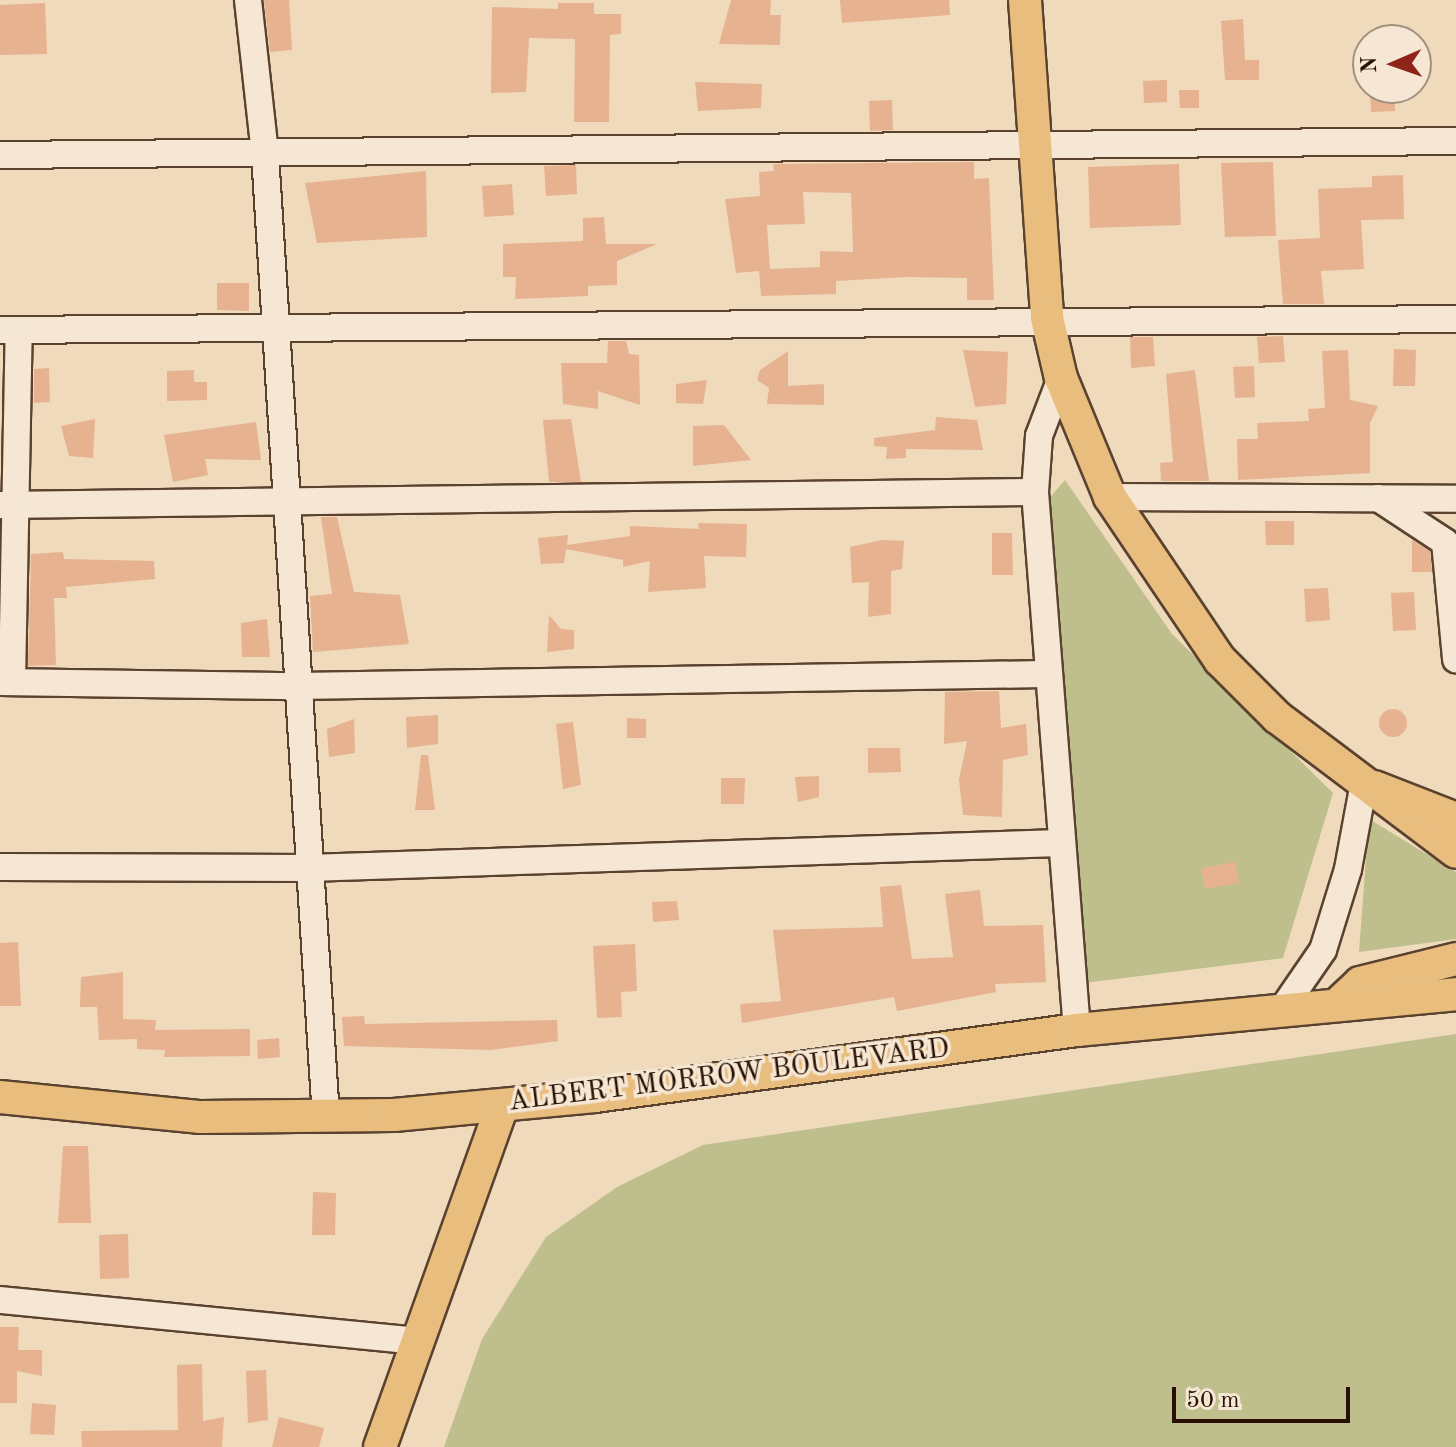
<!DOCTYPE html>
<style>
body{margin:0}
#map{position:relative;width:1456px;height:1447px;overflow:hidden;background:#efdabc;font-family:"Old Standard TT",serif}
div>[style]{position:absolute}
.green>*{inset:0;background:#bfbe8d}
.building>*{inset:0;background:#e7b290}
.round{border-radius:50%}
.roads{filter:drop-shadow(2px 0 #5a422f) drop-shadow(-2px 0 #5a422f) drop-shadow(0 2px #5a422f) drop-shadow(0 -2px #5a422f)}
.minor>*{height:26px;margin:-13px;padding:0 13px;transform-origin:13px;border-radius:13px;background:#f5e7d3}
.major>*{height:32px;margin:-16px;padding:0 16px;transform-origin:16px;border-radius:16px;background:#e8bd7e}
span{translate:-50% -50%;white-space:nowrap;text-align:center;line-height:1.15;-webkit-text-stroke:7px #f5e7d3;paint-order:stroke}
.street-label{font-size:28px;color:#291000}
.north{position:absolute;left:1352px;top:24px;width:80px;height:80px;box-sizing:border-box;background:#f5e7d3;border:2px solid #a3917f;border-radius:50%;rotate:268deg;font-size:22px;font-weight:700;line-height:32px;text-align:center;color:#291000}
.north::after{content:'';display:block;margin:auto;width:28px;height:36px;background:#8f2418;clip-path:polygon(50% 0,100% 100%,50% 72%,0 100%)}
.scale{position:absolute;left:1172px;top:1387px;width:178px;height:36px;box-sizing:border-box;border:4px solid #291000;border-top:0;padding-left:10px;font-size:24px;line-height:28px;white-space:nowrap;color:#291000;-webkit-text-stroke:6px #f5e7d3;paint-order:stroke}
</style>
<div id="map">
<div class="green">
<div style="clip-path:polygon(1065px 480px,1172px 634px,1333px 793px,1283px 958px,1084px 983px,1047px 501px)"></div>
<div style="clip-path:polygon(1369px 819px,1456px 872px,1456px 939px,1359px 952px)"></div>
<div style="clip-path:polygon(1456px 1034px,1456px 1447px,444px 1447px,482px 1339px,546px 1237px,617px 1187px,703px 1145px)"></div>
</div>
<div class="building">
<div style="clip-path:polygon(264px 0,289px 0,292px 50px,270px 52px)"></div>
<div style="clip-path:polygon(731px 0,771px 0,770px 15px,781px 15px,780px 45px,719px 44px)"></div>
<div style="clip-path:polygon(840px 0,949px 0,950px 15px,842px 23px)"></div>
<div style="clip-path:polygon(45px 3px,47px 54px,0 55px,0 5px)"></div>
<div style="clip-path:polygon(558px 3px,594px 3px,594px 14px,621px 14px,621px 34px,610px 35px,609px 122px,574px 122px,575px 39px,529px 38px,526px 92px,491px 93px,492px 7px,558px 9px)"></div>
<div style="clip-path:polygon(1243px 19px,1245px 60px,1259px 60px,1259px 80px,1225px 80px,1221px 21px)"></div>
<div style="clip-path:polygon(1167px 80px,1167px 102px,1144px 103px,1143px 81px)"></div>
<div style="clip-path:polygon(695px 82px,762px 84px,761px 108px,698px 111px)"></div>
<div style="clip-path:polygon(1370px 88px,1394px 88px,1395px 111px,1371px 112px)"></div>
<div style="clip-path:polygon(1179px 90px,1199px 90px,1199px 108px,1180px 108px)"></div>
<div style="clip-path:polygon(892px 100px,893px 130px,870px 131px,869px 101px)"></div>
<div style="clip-path:polygon(evenodd,974px 162px,974px 179px,989px 178px,994px 300px,967px 300px,967px 278px,906px 277px,836px 281px,836px 294px,761px 296px,759px 271px,736px 273px,725px 199px,760px 196px,759px 172px,774px 171px,773px 164px,974px 162px,803px 192px,851px 193px,853px 252px,820px 251px,820px 267px,770px 269px,767px 225px,805px 224px,803px 192px)"></div>
<div style="clip-path:polygon(1273px 162px,1276px 236px,1225px 237px,1221px 163px)"></div>
<div style="clip-path:polygon(1179px 164px,1181px 225px,1090px 228px,1088px 167px)"></div>
<div style="clip-path:polygon(576px 165px,577px 194px,546px 196px,544px 166px)"></div>
<div style="clip-path:polygon(426px 171px,427px 237px,317px 243px,305px 183px)"></div>
<div style="clip-path:polygon(1403px 175px,1404px 219px,1361px 220px,1364px 269px,1321px 271px,1324px 304px,1283px 304px,1278px 240px,1320px 238px,1318px 189px,1372px 187px,1372px 176px)"></div>
<div style="clip-path:polygon(512px 184px,514px 215px,484px 217px,482px 186px)"></div>
<div style="clip-path:polygon(604px 217px,606px 244px,657px 244px,617px 261px,617px 285px,588px 286px,588px 296px,515px 299px,516px 277px,503px 277px,503px 244px,583px 241px,583px 218px)"></div>
<div style="clip-path:polygon(217px 283px,249px 283px,249px 311px,217px 310px)"></div>
<div style="clip-path:polygon(1283px 336px,1285px 362px,1259px 363px,1257px 337px)"></div>
<div style="clip-path:polygon(1130px 337px,1153px 337px,1155px 366px,1131px 368px)"></div>
<div style="clip-path:polygon(608px 341px,626px 341px,629px 354px,639px 355px,640px 405px,598px 391px,598px 409px,563px 404px,561px 363px,607px 363px)"></div>
<div style="clip-path:polygon(1394px 349px,1416px 350px,1415px 386px,1393px 386px)"></div>
<div style="clip-path:polygon(963px 350px,1008px 352px,1006px 404px,975px 407px)"></div>
<div style="clip-path:polygon(1348px 350px,1350px 400px,1378px 406px,1370px 423px,1370px 473px,1238px 480px,1237px 439px,1258px 439px,1257px 423px,1309px 421px,1308px 409px,1325px 408px,1322px 351px)"></div>
<div style="clip-path:polygon(788px 351px,788px 386px,824px 384px,824px 405px,767px 404px,769px 388px,757px 380px,760px 370px)"></div>
<div style="clip-path:polygon(1254px 366px,1255px 397px,1235px 398px,1233px 367px)"></div>
<div style="clip-path:polygon(49px 368px,50px 402px,34px 403px,34px 369px)"></div>
<div style="clip-path:polygon(194px 370px,194px 382px,207px 382px,207px 400px,167px 401px,167px 371px)"></div>
<div style="clip-path:polygon(1195px 370px,1209px 481px,1161px 481px,1160px 463px,1173px 462px,1166px 374px)"></div>
<div style="clip-path:polygon(707px 380px,703px 404px,676px 403px,676px 384px)"></div>
<div style="clip-path:polygon(936px 417px,977px 420px,983px 450px,906px 449px,906px 458px,886px 459px,887px 447px,874px 446px,874px 438px,935px 430px)"></div>
<div style="clip-path:polygon(95px 419px,93px 458px,69px 456px,61px 426px)"></div>
<div style="clip-path:polygon(571px 419px,581px 482px,549px 482px,543px 420px)"></div>
<div style="clip-path:polygon(256px 422px,261px 460px,205px 459px,208px 475px,173px 482px,164px 435px)"></div>
<div style="clip-path:polygon(724px 425px,751px 460px,693px 466px,693px 426px)"></div>
<div style="clip-path:polygon(321px 517px,337px 517px,354px 592px,400px 595px,409px 644px,313px 652px,310px 596px,332px 594px)"></div>
<div style="clip-path:polygon(1265px 521px,1294px 521px,1294px 545px,1266px 545px)"></div>
<div style="clip-path:polygon(698px 523px,747px 524px,746px 557px,704px 556px,706px 588px,648px 592px,650px 561px,623px 567px,623px 560px,566px 549px,564px 563px,541px 564px,538px 538px,568px 535px,567px 545px,630px 536px,630px 526px,699px 529px)"></div>
<div style="clip-path:polygon(992px 533px,1012px 533px,1013px 575px,992px 575px)"></div>
<div style="clip-path:polygon(882px 540px,904px 541px,902px 569px,891px 571px,891px 614px,868px 617px,869px 582px,852px 583px,850px 547px)"></div>
<div style="clip-path:polygon(1412px 540px,1430px 551px,1432px 572px,1412px 572px)"></div>
<div style="clip-path:polygon(63px 552px,64px 559px,154px 561px,155px 579px,66px 587px,67px 598px,54px 598px,56px 665px,28px 666px,31px 554px)"></div>
<div style="clip-path:polygon(1328px 588px,1330px 620px,1306px 622px,1304px 589px)"></div>
<div style="clip-path:polygon(1414px 592px,1416px 630px,1393px 631px,1391px 593px)"></div>
<div style="clip-path:polygon(549px 615px,561px 629px,574px 630px,574px 649px,547px 652px)"></div>
<div style="clip-path:polygon(267px 619px,270px 657px,242px 657px,241px 623px)"></div>
<div style="clip-path:polygon(999px 691px,1001px 728px,1026px 724px,1028px 755px,1003px 760px,1002px 817px,963px 815px,959px 780px,967px 741px,944px 744px,945px 692px)"></div>
<div class="round" style="left:1379px;top:709px;width:28px;height:28px"></div>
<div style="clip-path:polygon(438px 715px,438px 744px,407px 748px,406px 717px)"></div>
<div style="clip-path:polygon(627px 718px,646px 719px,646px 738px,627px 738px)"></div>
<div style="clip-path:polygon(354px 719px,355px 753px,329px 757px,327px 729px)"></div>
<div style="clip-path:polygon(573px 722px,581px 785px,563px 789px,556px 724px)"></div>
<div style="clip-path:polygon(868px 748px,900px 748px,901px 772px,868px 773px)"></div>
<div style="clip-path:polygon(421px 755px,428px 755px,435px 810px,415px 810px)"></div>
<div style="clip-path:polygon(819px 776px,819px 797px,798px 802px,795px 777px)"></div>
<div style="clip-path:polygon(721px 778px,745px 778px,744px 804px,721px 804px)"></div>
<div style="clip-path:polygon(1235px 862px,1239px 883px,1205px 889px,1201px 868px)"></div>
<div style="clip-path:polygon(901px 885px,912px 959px,953px 957px,945px 894px,980px 890px,984px 926px,1043px 925px,1046px 982px,995px 984px,996px 992px,897px 1011px,894px 997px,742px 1023px,740px 1004px,781px 1001px,773px 930px,883px 927px,880px 887px)"></div>
<div style="clip-path:polygon(677px 901px,679px 920px,653px 922px,652px 902px)"></div>
<div style="clip-path:polygon(18px 942px,21px 1006px,0 1006px,0 943px)"></div>
<div style="clip-path:polygon(635px 944px,637px 991px,621px 992px,622px 1017px,597px 1018px,593px 946px)"></div>
<div style="clip-path:polygon(123px 972px,123px 1019px,156px 1020px,155px 1030px,250px 1029px,250px 1056px,164px 1057px,165px 1050px,137px 1049px,137px 1039px,99px 1040px,97px 1007px,80px 1007px,81px 977px)"></div>
<div style="clip-path:polygon(364px 1016px,365px 1024px,557px 1020px,558px 1041px,491px 1050px,344px 1046px,342px 1017px)"></div>
<div style="clip-path:polygon(279px 1038px,280px 1057px,258px 1059px,257px 1040px)"></div>
<div style="clip-path:polygon(63px 1146px,88px 1146px,91px 1223px,58px 1223px)"></div>
<div style="clip-path:polygon(313px 1192px,336px 1193px,335px 1235px,312px 1235px)"></div>
<div style="clip-path:polygon(128px 1234px,129px 1278px,100px 1279px,99px 1235px)"></div>
<div style="clip-path:polygon(0 1327px,19px 1327px,18px 1350px,42px 1350px,42px 1376px,17px 1371px,17px 1403px,0 1403px)"></div>
<div style="clip-path:polygon(202px 1364px,203px 1421px,224px 1417px,222px 1447px,82px 1447px,81px 1431px,178px 1430px,177px 1365px)"></div>
<div style="clip-path:polygon(266px 1370px,268px 1420px,248px 1423px,246px 1371px)"></div>
<div style="clip-path:polygon(32px 1403px,56px 1405px,54px 1435px,30px 1434px)"></div>
<div style="clip-path:polygon(279px 1417px,324px 1428px,319px 1447px,272px 1447px)"></div>
</div>
<div class="roads">
<div class="minor">
<div style="left:248px;top:0;width:155px;rotate:83.7deg"></div>
<div style="left:265px;top:154px;width:966px;rotate:86.38deg"></div>
<div style="left:0;top:155px;width:1456px;rotate:-0.55deg"></div>
<div style="left:0;top:330px;width:1456px;rotate:-0.43deg"></div>
<div style="left:1061px;top:378px;width:62px;rotate:110.8deg"></div>
<div style="left:1039px;top:436px;width:56px;rotate:94.1deg"></div>
<div style="left:1035px;top:492px;width:540px;rotate:85.54deg"></div>
<div style="left:1110px;top:497px;width:346px;rotate:0.3deg"></div>
<div style="left:1378px;top:498px;width:80px;rotate:33.3deg"></div>
<div style="left:1445px;top:542px;width:118px;rotate:84.6deg"></div>
<div style="left:0;top:505px;width:1035px;rotate:-0.72deg"></div>
<div style="left:12px;top:681px;width:350px;rotate:-88.9deg"></div>
<div style="left:0;top:682px;width:298px;rotate:0.8deg"></div>
<div style="left:298px;top:686px;width:746px;rotate:-0.92deg"></div>
<div style="left:0;top:867px;width:308px;rotate:0.2deg"></div>
<div style="left:308px;top:868px;width:753px;rotate:-1.9deg"></div>
<div style="left:1281px;top:1011px;width:74px;rotate:-55.5deg"></div>
<div style="left:1323px;top:950px;width:85px;rotate:-72.8deg"></div>
<div style="left:1348px;top:869px;width:87px;rotate:-79.5deg"></div>
<div style="left:0;top:1300px;width:420px;rotate:5.6deg"></div>
</div>
<div class="major">
<div style="left:1025px;top:0;width:319px;rotate:86deg"></div>
<div style="left:1047px;top:318px;width:62px;rotate:76.9deg"></div>
<div style="left:1061px;top:378px;width:129px;rotate:67.6deg"></div>
<div style="left:1110px;top:497px;width:197px;rotate:56deg"></div>
<div style="left:1220px;top:660px;width:81px;rotate:45deg"></div>
<div style="left:1277px;top:717px;width:224px;rotate:37deg"></div>
<div style="left:1374px;top:787px;width:88px;rotate:21.3deg"></div>
<div style="left:1341px;top:1001px;width:26px;rotate:-43deg"></div>
<div style="left:1360px;top:983px;width:99px;rotate:-14deg"></div>
<div style="left:0;top:1097px;width:202px;rotate:5.7deg"></div>
<div style="left:201px;top:1117px;width:193px;rotate:-0.6deg"></div>
<div style="left:394px;top:1115px;width:202px;rotate:-5.4deg"></div>
<div style="left:595px;top:1096px;width:486px;rotate:-7.8deg"></div>
<div style="left:1077px;top:1030px;width:381px;rotate:-5.4deg"></div>
<div style="left:380px;top:1447px;width:362px;rotate:-70.3deg"></div>
</div>
</div>
<div class="street-label">
<span style="left:729px;top:1076px;rotate:-7deg">ALBERT MORROW BOULEVARD</span>
</div>
<div class="north">N</div>
<div class="scale">50 m</div>
</div>
